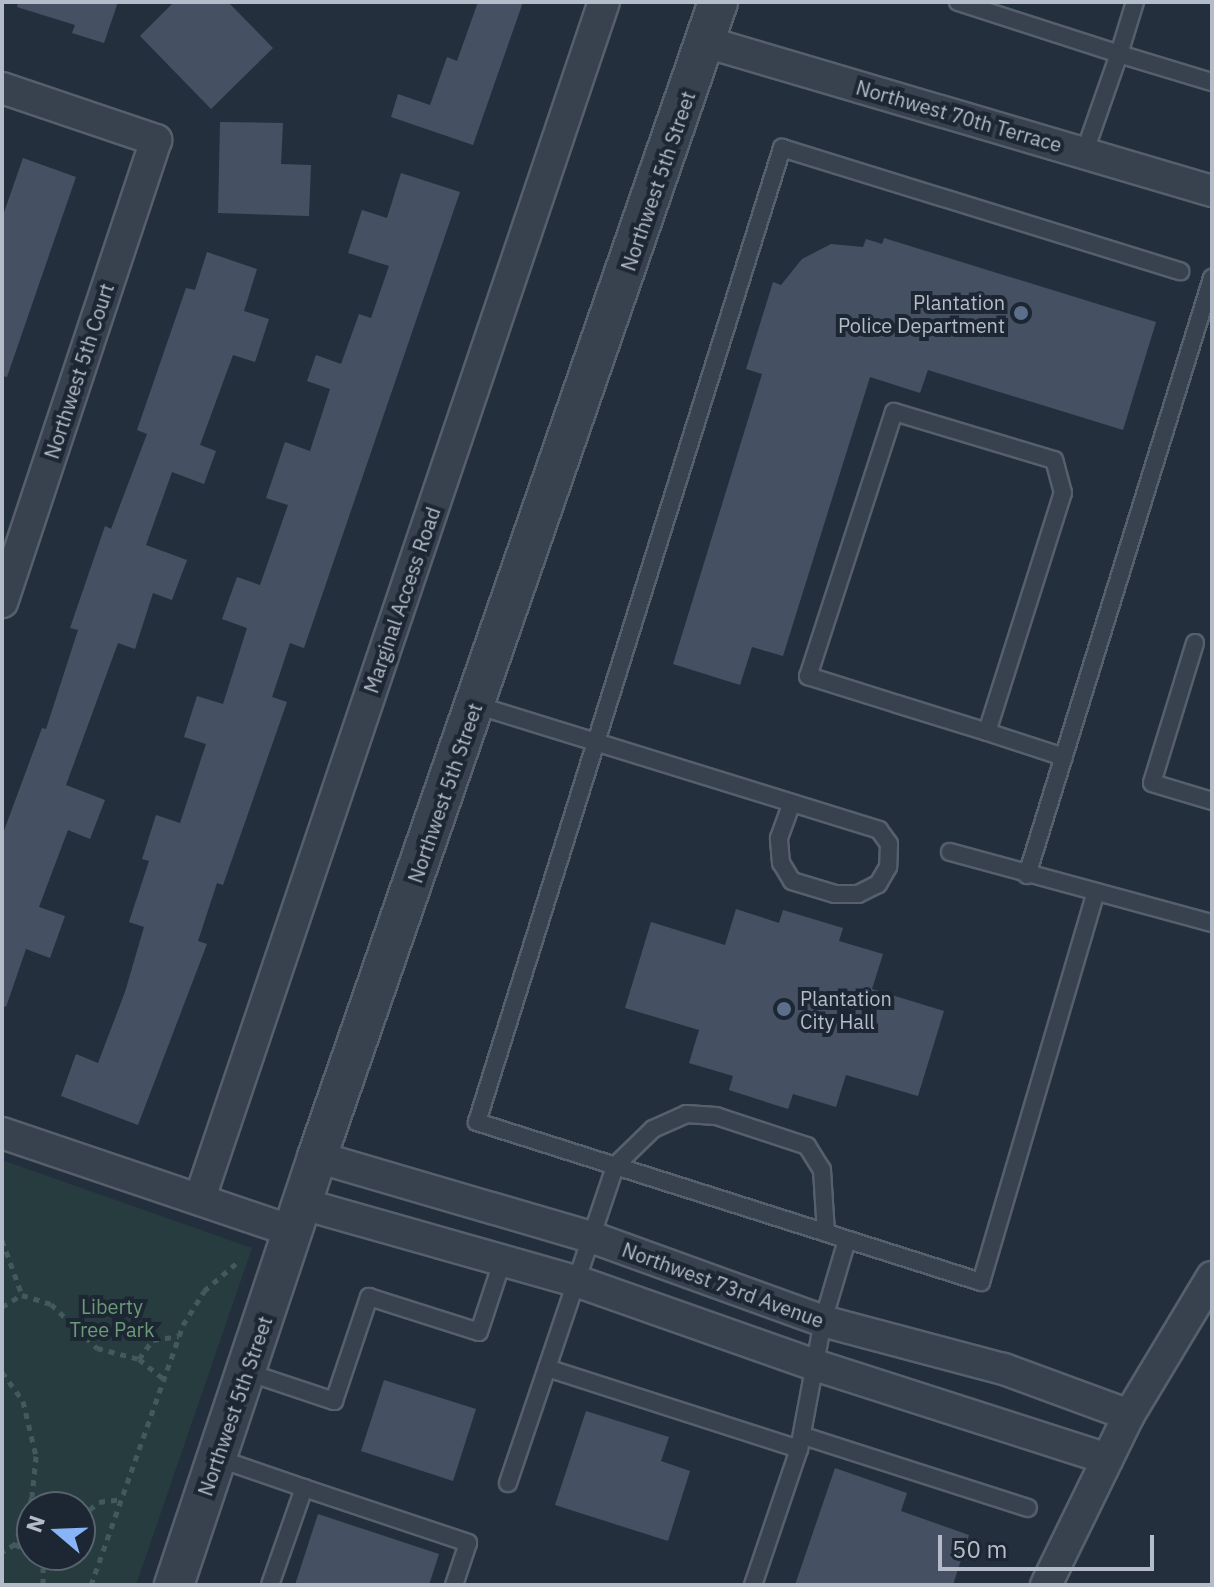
<!DOCTYPE html>
<style>
body{margin:0}
#map{position:relative;width:1214px;height:1587px;overflow:hidden;background:#242f3e;font-family:"IBM Plex Sans",sans-serif}
div>[style]{position:absolute}
.green>*{inset:0;background:#263c3f}
.building>*{inset:0;background:#455162}
.path>*{height:5px;margin-top:-2.5px;transform-origin:0;background:repeating-linear-gradient(90deg,#44595c 0 6px,transparent 0 12px)}
.roads{filter:drop-shadow(2px 0 #565f6c) drop-shadow(-2px 0 #565f6c) drop-shadow(0 2px #565f6c) drop-shadow(0 -2px #565f6c)}
.service>*{height:16px;margin:-8px;padding:0 8px;transform-origin:8px;border-radius:8px;background:#38414e}
.minor>*{height:30px;margin:-15px;padding:0 15px;transform-origin:15px;border-radius:15px;background:#38414e}
.tertiary>*{height:38px;margin:-19px;padding:0 19px;transform-origin:19px;border-radius:19px;background:#38414e}
.dots>*{width:22px;height:22px;translate:-50% -50%;box-sizing:border-box;border:4px solid #1d2633;border-radius:50%}
span{translate:-50% -50%;white-space:nowrap;text-align:center;line-height:1.15;-webkit-text-stroke:8px #1d2633;paint-order:stroke}
.street-label{font-size:20px;color:#b4bcc9}
.poi-label{font-size:20px;color:#b4bcc9}
.right{translate:-100% -50%;text-align:right}
.left{translate:0 -50%;text-align:left}
.park-label{font-size:20px;color:#6b9a76}
.frame{position:absolute;inset:0;border:4px solid #b4bcc9;pointer-events:none}
.north{position:absolute;left:16px;top:1491px;width:80px;height:80px;box-sizing:border-box;background:#1d2633;border:2px solid #59626f;border-radius:50%;rotate:289deg;font-size:22px;font-weight:700;line-height:32px;text-align:center;color:#b4bcc9}
.north::after{content:'';display:block;margin:auto;width:28px;height:36px;background:#8ab4f8;clip-path:polygon(50% 0,100% 100%,50% 72%,0 100%)}
.scale{position:absolute;left:938px;top:1535px;width:216px;height:36px;box-sizing:border-box;border:4px solid #b4bcc9;border-top:0;padding-left:10px;font-size:24px;line-height:28px;white-space:nowrap;color:#b4bcc9;-webkit-text-stroke:6px #1d2633;paint-order:stroke}
</style>
<div id="map">
<div class="green">
<div style="clip-path:polygon(evenodd,2px 1160px,252px 1248px,136px 1585px,2px 1585px,2px 1160px,32px 1507px,80px 1507px,80px 1555px,32px 1555px,32px 1507px)"></div>
</div>
<div class="building">
<div style="clip-path:polygon(18px 2px,118px 2px,104px 43px,72px 33px,75px 25px,17px 7px)"></div>
<div style="clip-path:polygon(174px 2px,228px 2px,273px 48px,211px 109px,140px 36px)"></div>
<div style="clip-path:polygon(478px 2px,523px 2px,473px 145px,391px 117px,398px 94px,430px 105px,447px 57px,457px 61px)"></div>
<div style="clip-path:polygon(220px 122px,283px 123px,281px 164px,311px 165px,309px 216px,218px 213px)"></div>
<div style="clip-path:polygon(23px 158px,76px 177px,7px 377px,2px 376px,2px 218px)"></div>
<div style="clip-path:polygon(401px 173px,460px 192px,304px 648px,290px 643px,272px 697px,287px 702px,223px 885px,217px 883px,198px 941px,207px 944px,138px 1125px,61px 1096px,76px 1054px,98px 1063px,125px 992px,144px 927px,129px 922px,149px 861px,142px 859px,156px 815px,180px 823px,206px 744px,184px 737px,197px 696px,223px 704px,247px 628px,222px 619px,237px 577px,260px 585px,288px 505px,266px 498px,285px 442px,310px 451px,330px 389px,307px 381px,316px 355px,341px 364px,359px 314px,371px 318px,389px 266px,348px 253px,362px 210px,387px 218px)"></div>
<div style="clip-path:polygon(884px 238px,1156px 322px,1123px 430px,928px 370px,920px 393px,870px 377px,783px 656px,752px 647px,740px 685px,673px 664px,762px 374px,746px 369px,773px 282px,781px 285px,802px 259px,831px 244px,863px 247px,866px 239px,882px 244px)"></div>
<div style="clip-path:polygon(207px 252px,257px 269px,244px 311px,269px 319px,255px 362px,233px 355px,200px 445px,216px 451px,204px 484px,172px 472px,146px 545px,187px 560px,172px 600px,153px 593px,135px 649px,118px 643px,66px 785px,105px 800px,90px 839px,68px 830px,39px 907px,65px 916px,50px 958px,26px 949px,6px 1007px,2px 1006px,2px 836px,42px 728px,46px 729px,78px 630px,70px 628px,105px 526px,111px 529px,147px 434px,137px 430px,186px 288px,195px 290px)"></div>
<div style="clip-path:polygon(736px 909px,779px 923px,783px 910px,843px 928px,839px 941px,883px 954px,872px 989px,944px 1011px,918px 1096px,846px 1075px,836px 1107px,793px 1094px,788px 1109px,729px 1090px,733px 1076px,689px 1063px,699px 1030px,625px 1008px,651px 922px,725px 945px)"></div>
<div style="clip-path:polygon(384px 1380px,476px 1409px,453px 1481px,361px 1451px)"></div>
<div style="clip-path:polygon(586px 1411px,669px 1437px,661px 1461px,690px 1471px,668px 1541px,555px 1505px)"></div>
<div style="clip-path:polygon(835px 1468px,907px 1493px,901px 1511px,969px 1535px,953px 1585px,795px 1585px)"></div>
<div style="clip-path:polygon(318px 1514px,439px 1554px,429px 1585px,295px 1585px)"></div>
</div>
<div class="path">
<div style="left:2px;top:1240px;width:59px;rotate:70deg"></div>
<div style="left:22px;top:1295px;width:30px;rotate:17deg"></div>
<div style="left:51px;top:1304px;width:64px;rotate:43.7deg"></div>
<div style="left:97px;top:1348px;width:43px;rotate:14.7deg"></div>
<div style="left:139px;top:1359px;width:32px;rotate:39deg"></div>
<div style="left:2px;top:1307px;width:22px;rotate:-32deg"></div>
<div style="left:139px;top:1359px;width:24px;rotate:-54deg"></div>
<div style="left:153px;top:1340px;width:26px;rotate:-9deg"></div>
<div style="left:2px;top:1372px;width:36px;rotate:54deg"></div>
<div style="left:23px;top:1401px;width:57px;rotate:76.7deg"></div>
<div style="left:36px;top:1456px;width:41px;rotate:95.6deg"></div>
<div style="left:32px;top:1497px;width:50px;rotate:109.9deg"></div>
<div style="left:15px;top:1544px;width:15px;rotate:148deg"></div>
<div style="left:80px;top:1517px;width:24px;rotate:-38deg"></div>
<div style="left:99px;top:1502px;width:24px;rotate:-7deg"></div>
<div style="left:15px;top:1544px;width:20px;rotate:30deg"></div>
<div style="left:43px;top:1585px;width:17px;rotate:-90deg"></div>
<div style="left:43px;top:1568px;width:15px;rotate:-58deg"></div>
<div style="left:91px;top:1585px;width:276px;rotate:-70.5deg"></div>
<div style="left:183px;top:1325px;width:40px;rotate:-58deg"></div>
<div style="left:204px;top:1291px;width:48px;rotate:-40.7deg"></div>
</div>
<div class="roads">
<div class="service">
<div style="left:958px;top:2px;width:169px;rotate:17.9deg"></div>
<div style="left:1119px;top:54px;width:54px;rotate:-72.9deg"></div>
<div style="left:1084px;top:154px;width:106px;rotate:-70.7deg"></div>
<div style="left:1119px;top:54px;width:97px;rotate:16.8deg"></div>
<div style="left:1195px;top:643px;width:146px;rotate:107.1deg"></div>
<div style="left:1152px;top:783px;width:63px;rotate:16.7deg"></div>
<div style="left:476px;top:705px;width:422px;rotate:17.2deg"></div>
<div style="left:879px;top:830px;width:17px;rotate:54deg"></div>
<div style="left:889px;top:844px;width:23px;rotate:92deg"></div>
<div style="left:888px;top:867px;width:20px;rotate:120deg"></div>
<div style="left:878px;top:884px;width:22px;rotate:153deg"></div>
<div style="left:858px;top:894px;width:23px;rotate:180deg"></div>
<div style="left:835px;top:894px;width:45px;rotate:-163.2deg"></div>
<div style="left:792px;top:881px;width:21px;rotate:-121deg"></div>
<div style="left:781px;top:863px;width:25px;rotate:-95deg"></div>
<div style="left:779px;top:838px;width:37px;rotate:-70deg"></div>
<div style="left:987px;top:732px;width:251px;rotate:-72.4deg"></div>
<div style="left:1063px;top:493px;width:34px;rotate:-105deg"></div>
<div style="left:1054px;top:460px;width:167px;rotate:-163.3deg"></div>
<div style="left:894px;top:412px;width:278px;rotate:108deg"></div>
<div style="left:808px;top:676px;width:93px;rotate:17.5deg"></div>
<div style="left:897px;top:704px;width:94px;rotate:17.3deg"></div>
<div style="left:987px;top:732px;width:81px;rotate:18deg"></div>
<div style="left:950px;top:852px;width:271px;rotate:15.2deg"></div>
<div style="left:1027px;top:875px;width:625px;rotate:-72.78deg"></div>
<div style="left:1095px;top:895px;width:403px;rotate:106.4deg"></div>
<div style="left:981px;top:1282px;width:529px;rotate:-162.39deg"></div>
<div style="left:477px;top:1122px;width:1021px;rotate:-72.61deg"></div>
<div style="left:782px;top:148px;width:417px;rotate:17.2deg"></div>
<div style="left:547px;top:1368px;width:265px;rotate:17.8deg"></div>
<div style="left:799px;top:1449px;width:130px;rotate:-79.4deg"></div>
<div style="left:823px;top:1321px;width:84px;rotate:-73.5deg"></div>
<div style="left:247px;top:1372px;width:92px;rotate:18.4deg"></div>
<div style="left:334px;top:1401px;width:110px;rotate:-71.4deg"></div>
<div style="left:369px;top:1297px;width:115px;rotate:17.7deg"></div>
<div style="left:479px;top:1332px;width:74px;rotate:-71.8deg"></div>
<div style="left:804px;top:1436px;width:235px;rotate:17.8deg"></div>
<div style="left:217px;top:1458px;width:92px;rotate:19deg"></div>
<div style="left:508px;top:1483px;width:335px;rotate:-71.3deg"></div>
<div style="left:615px;top:1166px;width:53px;rotate:-44.2deg"></div>
<div style="left:653px;top:1129px;width:36px;rotate:-24deg"></div>
<div style="left:686px;top:1114px;width:30px;rotate:4deg"></div>
<div style="left:716px;top:1116px;width:96px;rotate:18.2deg"></div>
<div style="left:807px;top:1146px;width:28px;rotate:58deg"></div>
<div style="left:822px;top:1170px;width:63px;rotate:86.4deg"></div>
<div style="left:270px;top:1585px;width:103px;rotate:-70.7deg"></div>
<div style="left:304px;top:1488px;width:173px;rotate:18.5deg"></div>
<div style="left:468px;top:1543px;width:44px;rotate:108.4deg"></div>
<div style="left:753px;top:1585px;width:144px;rotate:-71.3deg"></div>
</div>
<div class="minor">
<div style="left:706px;top:42px;width:527px;rotate:16.41deg"></div>
<div style="left:2px;top:88px;width:163px;rotate:18.7deg"></div>
<div style="left:156px;top:140px;width:487px;rotate:108.4deg"></div>
<div style="left:2px;top:1133px;width:308px;rotate:18.7deg"></div>
<div style="left:317px;top:1157px;width:285px;rotate:16.3deg"></div>
<div style="left:591px;top:1237px;width:247px;rotate:19.9deg"></div>
<div style="left:823px;top:1321px;width:187px;rotate:14.9deg"></div>
<div style="left:1004px;top:1369px;width:133px;rotate:20.2deg"></div>
<div style="left:200px;top:1198px;width:1262px;rotate:-71.34deg"></div>
<div style="left:303px;top:1204px;width:284px;rotate:15.8deg"></div>
<div style="left:576px;top:1281px;width:253px;rotate:19.4deg"></div>
<div style="left:815px;top:1365px;width:307px;rotate:17.8deg"></div>
<div style="left:1046px;top:1585px;width:189px;rotate:-64deg"></div>
<div style="left:1129px;top:1415px;width:161px;rotate:-59deg"></div>
</div>
<div class="tertiary">
<div style="left:174px;top:1585px;width:451px;rotate:-71.5deg"></div>
<div style="left:317px;top:1157px;width:1223px;rotate:-70.85deg"></div>
</div>
</div>
<div class="dots">
<div style="left:1021px;top:313px;background:#5c6f8a"></div>
<div style="left:784px;top:1009px;background:#5c6f8a"></div>
</div>
<div class="street-label">
<span style="left:959px;top:116px;rotate:16deg">Northwest 70th Terrace</span>
<span style="left:658px;top:181px;rotate:-71deg">Northwest 5th Street</span>
<span style="left:79px;top:371px;rotate:-72deg">Northwest 5th Court</span>
<span style="left:402px;top:600px;rotate:-71deg">Marginal Access Road</span>
<span style="left:445px;top:793px;rotate:-71deg">Northwest 5th Street</span>
<span style="left:723px;top:1285px;rotate:20deg">Northwest 73rd Avenue</span>
<span style="left:235px;top:1406px;rotate:-71deg">Northwest 5th Street</span>
</div>
<div class="poi-label">
<span class="right" style="left:1005px;top:314px">Plantation<br>Police Department</span>
<span class="left" style="left:800px;top:1010px">Plantation<br>City Hall</span>
</div>
<div class="park-label">
<span style="left:112px;top:1318px">Liberty<br>Tree Park</span>
</div>
<div class="frame"></div>
<div class="north">N</div>
<div class="scale">50 m</div>
</div>
